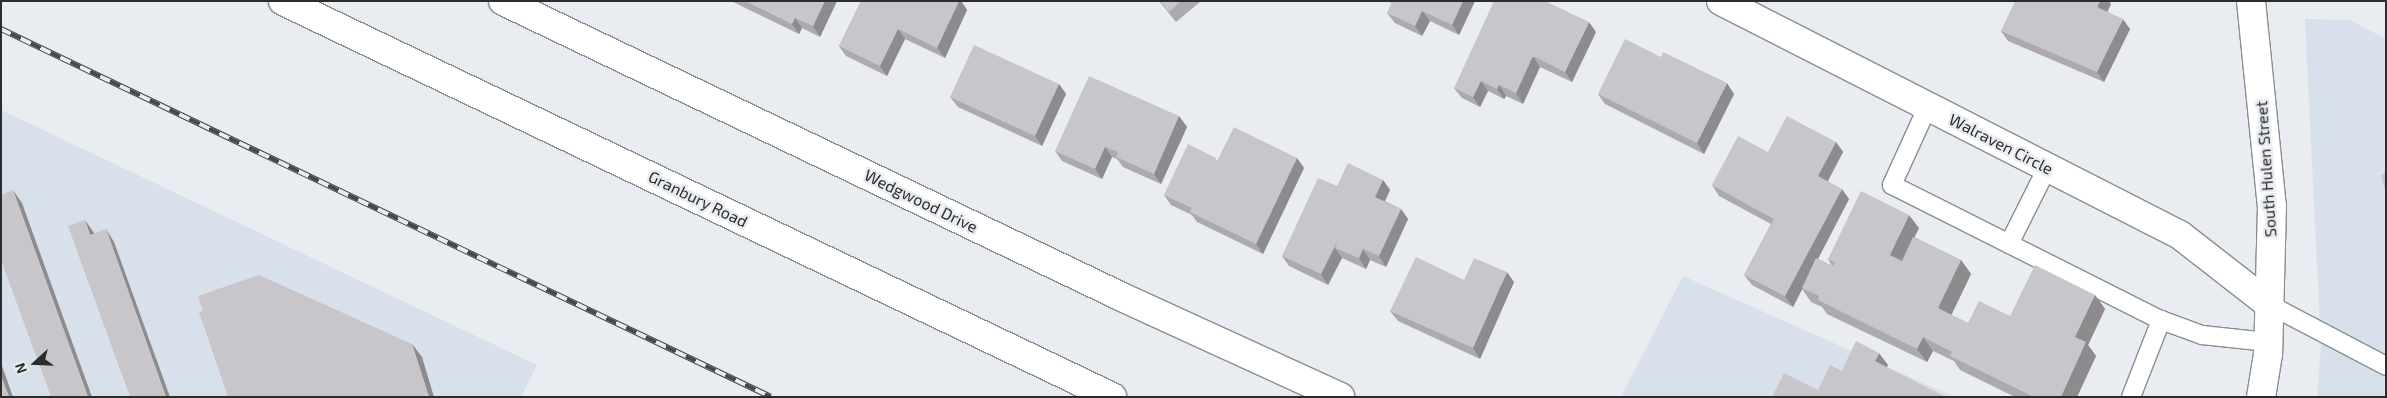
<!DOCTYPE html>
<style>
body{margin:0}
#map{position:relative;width:2387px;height:398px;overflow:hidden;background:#e9ecf1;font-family:"Exo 2",sans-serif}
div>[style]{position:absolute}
.built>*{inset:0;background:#d8e0eb}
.roads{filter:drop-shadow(1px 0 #8a8d92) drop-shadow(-1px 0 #8a8d92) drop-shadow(0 1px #8a8d92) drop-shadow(0 -1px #8a8d92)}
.lane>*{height:18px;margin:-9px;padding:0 9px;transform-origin:9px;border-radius:9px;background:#fff}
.street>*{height:28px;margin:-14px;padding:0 14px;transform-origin:14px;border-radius:14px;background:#fff}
.secondary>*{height:28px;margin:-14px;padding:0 14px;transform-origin:14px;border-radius:14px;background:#fff}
.rail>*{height:5.5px;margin-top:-2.75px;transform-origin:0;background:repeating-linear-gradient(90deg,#e9ecf1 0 11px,#47484b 0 22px);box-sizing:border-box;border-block:1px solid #47484b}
.wall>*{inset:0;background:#adaaaf}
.shaded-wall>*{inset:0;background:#8d8b8e}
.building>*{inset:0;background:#c9c6cb}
span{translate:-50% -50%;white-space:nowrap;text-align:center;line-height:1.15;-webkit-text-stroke:5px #e9ecf1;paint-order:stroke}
.street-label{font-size:16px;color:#2b2c2e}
.frame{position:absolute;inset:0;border:2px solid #2b2c2e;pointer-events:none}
.north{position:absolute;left:10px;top:338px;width:50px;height:50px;-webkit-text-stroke:4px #e9ecf1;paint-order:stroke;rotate:250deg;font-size:14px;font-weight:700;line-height:20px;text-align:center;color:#2b2c2e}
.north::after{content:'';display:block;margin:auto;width:18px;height:22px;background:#2b2c2e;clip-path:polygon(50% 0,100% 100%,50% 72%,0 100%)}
</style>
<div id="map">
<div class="built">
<div style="clip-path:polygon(2305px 19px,2350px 20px,2386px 39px,2386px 397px,2317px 397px,2321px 347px)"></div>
<div style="clip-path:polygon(1px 110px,537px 365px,521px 397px,1px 397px)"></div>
<div style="clip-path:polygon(1683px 276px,1955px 397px,1621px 397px)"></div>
</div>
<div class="roads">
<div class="lane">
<div style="left:1928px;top:106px;width:87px;rotate:114.5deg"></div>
<div style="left:1892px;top:185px;width:301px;rotate:26.7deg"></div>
<div style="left:2161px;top:320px;width:44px;rotate:20.1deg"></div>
<div style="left:2202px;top:335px;width:66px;rotate:6.1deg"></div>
<div style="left:2009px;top:244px;width:85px;rotate:-63.4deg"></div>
<div style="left:2270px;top:305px;width:131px;rotate:27.7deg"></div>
<div style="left:2131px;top:397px;width:83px;rotate:-68.7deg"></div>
</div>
<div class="street">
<div style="left:503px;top:1px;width:686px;rotate:25.56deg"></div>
<div style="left:1122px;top:297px;width:240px;rotate:24.6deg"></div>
<div style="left:1721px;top:1px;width:515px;rotate:27.01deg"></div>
<div style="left:2180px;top:235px;width:114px;rotate:37.9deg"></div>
</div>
<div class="secondary">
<div style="left:283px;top:1px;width:919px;rotate:25.53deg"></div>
<div style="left:2251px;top:1px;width:206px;rotate:84.2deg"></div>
<div style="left:2272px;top:206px;width:148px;rotate:91.5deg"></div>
<div style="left:2268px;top:354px;width:44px;rotate:99.2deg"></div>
</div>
</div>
<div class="rail">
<div style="left:1px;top:29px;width:853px;rotate:25.54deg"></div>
</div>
<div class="wall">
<div style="clip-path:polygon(731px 1px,837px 1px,820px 37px,802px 28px,799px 34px)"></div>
<div style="clip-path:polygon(861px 1px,961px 1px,967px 10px,945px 58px,905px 39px,887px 76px,846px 56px,839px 46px)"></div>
<div style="clip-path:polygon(1159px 1px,1201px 1px,1176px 22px)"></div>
<div style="clip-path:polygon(1388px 1px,1475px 1px,1459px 35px,1430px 21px,1422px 36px,1395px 23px,1387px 13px,1392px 3px)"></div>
<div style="clip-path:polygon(2111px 4px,2107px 11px,2130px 29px,2104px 82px,2008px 41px,2001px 31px)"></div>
<div style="clip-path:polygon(1596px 32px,1572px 82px,1540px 67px,1523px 104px,1506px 96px,1504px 99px,1488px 91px,1480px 107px,1462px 98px,1454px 88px)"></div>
<div style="clip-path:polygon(1059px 84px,1066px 94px,1042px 146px,958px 107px,950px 97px)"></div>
<div style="clip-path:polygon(1598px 94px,1734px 94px,1704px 154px,1605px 104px)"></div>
<div style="clip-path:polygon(1179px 116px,1187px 127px,1161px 184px,1123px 167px,1117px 159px,1112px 157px,1102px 179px,1062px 161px,1055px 151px)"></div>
<div style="clip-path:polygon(1836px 142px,1843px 152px,1828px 181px,1849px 199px,1818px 259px,1832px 266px,1828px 259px,1919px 228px,1914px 237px,1961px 260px,1971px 274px,1951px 315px,1968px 323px,2010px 316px,2095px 295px,2105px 309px,2088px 345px,2096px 356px,2077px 397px,2015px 397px,1960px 370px,1954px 361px,1933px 351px,1927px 362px,1827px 314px,1822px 307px,1811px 302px,1802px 289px,1793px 307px,1752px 285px,1744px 275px,1771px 224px,1719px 196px,1712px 185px,1768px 152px)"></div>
<div style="clip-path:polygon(1297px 158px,1304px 168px,1263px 254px,1197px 222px,1192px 215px,1171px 205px,1164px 195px,1218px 160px)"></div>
<div style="clip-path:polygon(1383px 180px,1390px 190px,1385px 201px,1401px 209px,1408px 219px,1386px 267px,1370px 260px,1366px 269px,1342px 258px,1328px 285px,1289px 266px,1282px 256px,1337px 186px)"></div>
<div style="clip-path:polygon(1464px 280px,1514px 282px,1480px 359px,1398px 321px,1390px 311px)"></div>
</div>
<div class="shaded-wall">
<div style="clip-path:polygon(825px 1px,837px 1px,820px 37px,813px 26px)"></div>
<div style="clip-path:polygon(959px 1px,961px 1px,967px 10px,945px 58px,937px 48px)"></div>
<div style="clip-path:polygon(1463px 1px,1475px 1px,1459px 35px,1452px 25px)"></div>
<div style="clip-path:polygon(2100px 1px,2109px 1px,2111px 4px,2105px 17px,2097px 7px)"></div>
<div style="clip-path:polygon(1422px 11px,1430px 21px,1422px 36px,1415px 26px)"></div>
<div style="clip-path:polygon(795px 18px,802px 28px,799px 34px,792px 24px)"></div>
<div style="clip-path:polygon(2123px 19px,2130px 29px,2104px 82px,2097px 72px)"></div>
<div style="clip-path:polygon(1589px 22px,1596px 32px,1572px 82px,1565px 72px)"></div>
<div style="clip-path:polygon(898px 29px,905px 39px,887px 76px,880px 66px)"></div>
<div style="clip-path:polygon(1533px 56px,1540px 67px,1523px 104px,1516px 93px)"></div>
<div style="clip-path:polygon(1481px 81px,1488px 91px,1480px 107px,1473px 97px)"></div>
<div style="clip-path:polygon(1727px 83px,1734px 94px,1704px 154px,1697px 143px)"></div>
<div style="clip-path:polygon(1059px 84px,1066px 94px,1042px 146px,1035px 136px)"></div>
<div style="clip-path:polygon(1499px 85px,1506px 96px,1504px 99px,1497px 89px)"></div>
<div style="clip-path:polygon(1179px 116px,1187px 127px,1161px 184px,1154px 174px)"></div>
<div style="clip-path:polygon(1836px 142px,1843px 152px,1825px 186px,1818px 176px)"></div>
<div style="clip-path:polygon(1105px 147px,1112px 157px,1102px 179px,1095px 169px)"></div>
<div style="clip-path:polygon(1297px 158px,1304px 168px,1263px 254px,1256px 244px)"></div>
<div style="clip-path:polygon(1383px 180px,1390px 190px,1382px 207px,1375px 197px)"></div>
<div style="clip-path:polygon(1842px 189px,1849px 199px,1793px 307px,1785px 296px)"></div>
<div style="clip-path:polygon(13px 190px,22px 203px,92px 397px,88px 397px)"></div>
<div style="clip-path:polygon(1401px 209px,1408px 219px,1386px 267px,1379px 256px)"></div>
<div style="clip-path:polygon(1909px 215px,1919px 228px,1899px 269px,1890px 255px)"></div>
<div style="clip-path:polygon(85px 220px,94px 233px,99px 248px,90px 235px)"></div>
<div style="clip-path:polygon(106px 229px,114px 242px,170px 397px,166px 397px)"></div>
<div style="clip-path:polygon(1338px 240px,1335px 248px,1342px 258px,1328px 285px,1321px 274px)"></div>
<div style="clip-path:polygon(1363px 249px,1370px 260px,1366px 269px,1359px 258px)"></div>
<div style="clip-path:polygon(1961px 260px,1971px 274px,1948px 322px,1938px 308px)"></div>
<div style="clip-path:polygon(1507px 272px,1514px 282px,1480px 359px,1473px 348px)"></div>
<div style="clip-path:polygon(2095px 295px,2105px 309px,2088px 345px,2096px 356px,2077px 397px,2061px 397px,2075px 337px)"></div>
<div style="clip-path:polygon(1923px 337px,1933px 351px,1927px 362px,1917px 349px)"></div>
<div style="clip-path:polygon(412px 344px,422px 357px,434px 397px,429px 397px)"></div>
<div style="clip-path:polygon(1879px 353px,1888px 365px,1883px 374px,1875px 361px)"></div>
<div style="clip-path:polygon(1px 363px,13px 397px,9px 397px,1px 376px)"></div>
</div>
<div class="building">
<div style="clip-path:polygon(745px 1px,825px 1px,813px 26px,795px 18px,792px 24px)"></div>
<div style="clip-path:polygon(861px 1px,959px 1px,937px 48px,898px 29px,880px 66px,839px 46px)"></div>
<div style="clip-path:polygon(1160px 1px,1181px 1px,1169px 12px)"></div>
<div style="clip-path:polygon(1393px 1px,1463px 1px,1452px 25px,1422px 11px,1415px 26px,1387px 13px)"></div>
<div style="clip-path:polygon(1494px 1px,1545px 1px,1589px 22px,1565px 72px,1533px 56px,1516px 93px,1499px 85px,1497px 89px,1481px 81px,1473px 97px,1454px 88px)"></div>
<div style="clip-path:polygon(2015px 1px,2100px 1px,2097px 7px,2123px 19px,2097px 72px,2001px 31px)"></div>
<div style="clip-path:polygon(1625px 39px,1661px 57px,1663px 52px,1727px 83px,1697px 143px,1598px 94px)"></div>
<div style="clip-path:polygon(974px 45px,1059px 84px,1035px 136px,950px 97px)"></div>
<div style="clip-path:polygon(1089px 76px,1179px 116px,1154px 174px,1116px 157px,1118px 152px,1105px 147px,1095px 169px,1055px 151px)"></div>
<div style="clip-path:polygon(1787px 116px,1836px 142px,1818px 176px,1842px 189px,1785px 296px,1744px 275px,1774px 219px,1712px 185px,1738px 136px,1768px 152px)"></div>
<div style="clip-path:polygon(1234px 127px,1297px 158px,1256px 244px,1190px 212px,1192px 208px,1164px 195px,1188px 144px,1216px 158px,1216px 163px)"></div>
<div style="clip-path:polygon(1348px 163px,1383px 180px,1375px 197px,1401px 209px,1379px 256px,1363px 249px,1359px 258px,1335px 248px,1338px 240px,1321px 274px,1282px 256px,1318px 178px,1337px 186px)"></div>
<div style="clip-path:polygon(2386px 173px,2386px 192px,2381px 175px)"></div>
<div style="clip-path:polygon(13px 190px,88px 397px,51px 397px,1px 260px,1px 195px)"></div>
<div style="clip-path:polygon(1861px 191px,1909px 215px,1890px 255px,1902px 261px,1913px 237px,1961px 260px,1938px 308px,1968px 323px,1979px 301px,2010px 316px,2035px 265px,2095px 295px,2075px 337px,2086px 342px,2061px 397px,2034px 397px,1950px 356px,1952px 352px,1923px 337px,1917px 349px,1818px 300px,1819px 296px,1802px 288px,1816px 258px,1833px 266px,1835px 263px,1828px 259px)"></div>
<div style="clip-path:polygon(85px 220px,90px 235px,106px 229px,166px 397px,130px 397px,68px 226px)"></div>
<div style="clip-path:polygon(1416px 257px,1464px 280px,1474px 258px,1507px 272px,1473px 348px,1390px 311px)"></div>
<div style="clip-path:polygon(259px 275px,412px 344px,429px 397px,228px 397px,199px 312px,203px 311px,198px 296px)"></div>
<div style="clip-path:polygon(1856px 341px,1879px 353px,1875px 361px,1946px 397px,1829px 397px)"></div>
<div style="clip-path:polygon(1830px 365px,1842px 371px,1829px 397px,1772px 397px,1784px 373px,1818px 390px)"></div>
<div style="clip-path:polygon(1px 376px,9px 397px,1px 397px)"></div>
</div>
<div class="street-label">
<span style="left:2001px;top:144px;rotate:27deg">Walraven Circle</span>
<span style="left:2266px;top:169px;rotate:-94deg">South Hulen Street</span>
<span style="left:698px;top:199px;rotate:26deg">Granbury Road</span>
<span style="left:921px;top:201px;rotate:26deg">Wedgwood Drive</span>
</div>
<div class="frame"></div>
<div class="north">N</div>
</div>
